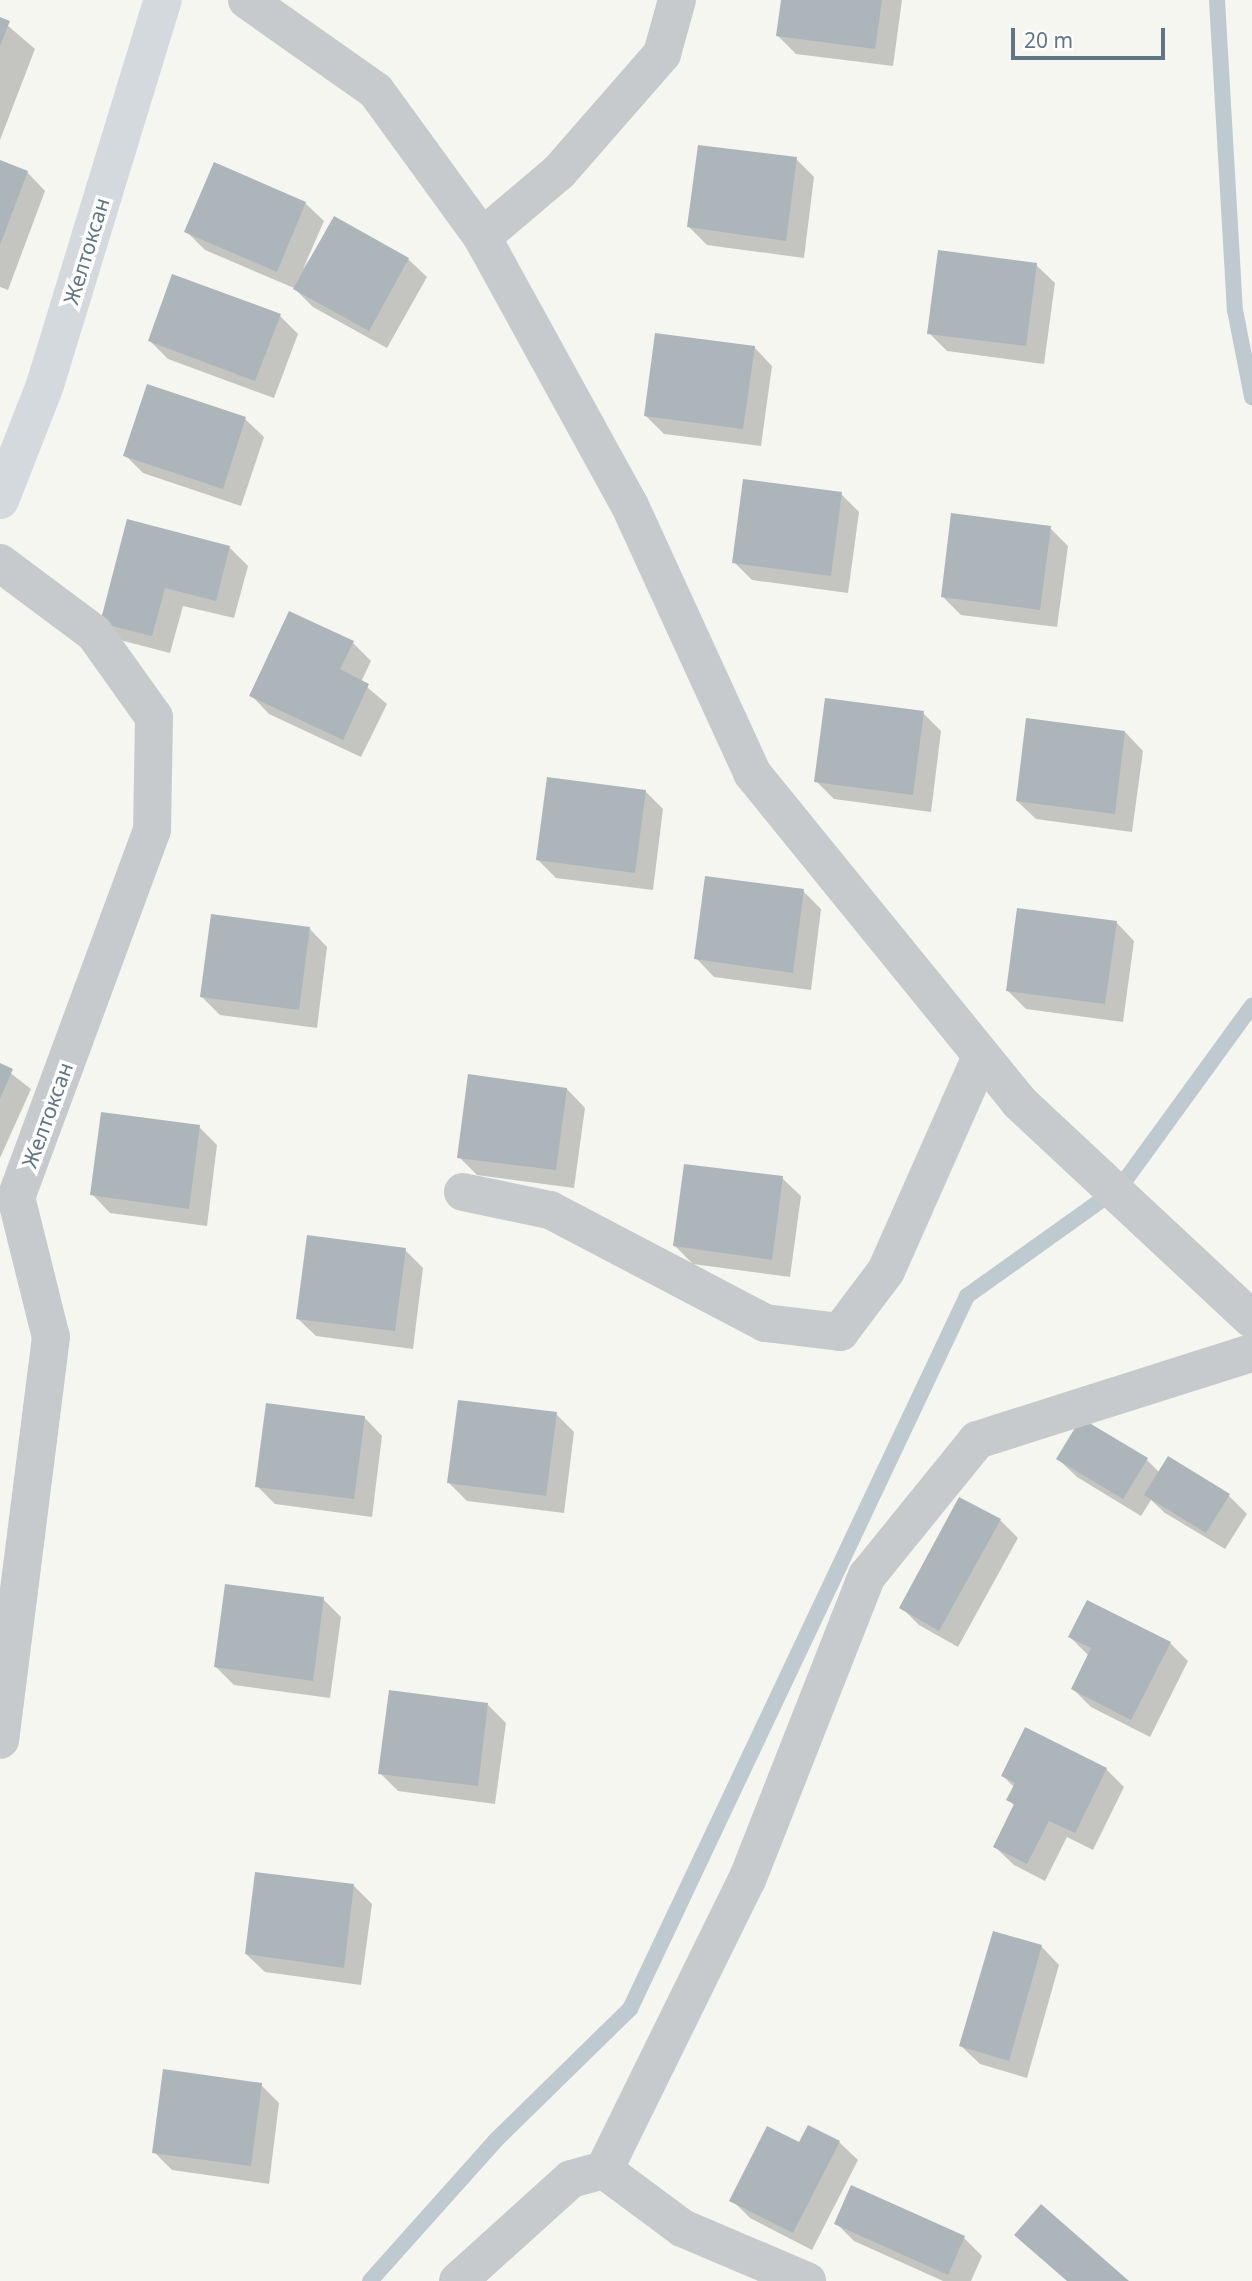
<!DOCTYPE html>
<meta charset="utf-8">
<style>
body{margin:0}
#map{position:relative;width:1252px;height:2281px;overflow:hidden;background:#f6f6f1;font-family:"Noto Sans",sans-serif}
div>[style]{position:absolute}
.shadow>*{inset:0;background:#0003}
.stream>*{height:16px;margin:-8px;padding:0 8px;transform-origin:8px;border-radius:8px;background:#becacf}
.building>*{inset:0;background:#acb6ba}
.minor>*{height:38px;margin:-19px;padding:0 19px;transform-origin:19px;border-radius:19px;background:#c7cacd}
.major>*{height:38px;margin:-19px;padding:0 19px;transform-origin:19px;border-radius:19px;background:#d3d9dd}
span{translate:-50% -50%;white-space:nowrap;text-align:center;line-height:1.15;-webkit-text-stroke:7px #fff;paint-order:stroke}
.street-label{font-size:21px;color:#617685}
.scale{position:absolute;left:1011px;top:28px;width:154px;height:32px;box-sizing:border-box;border:4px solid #617685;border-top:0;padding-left:9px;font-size:21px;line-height:24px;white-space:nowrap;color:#617685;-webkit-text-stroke:5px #fff;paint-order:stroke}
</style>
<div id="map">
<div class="shadow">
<div style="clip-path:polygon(783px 0,902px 0,893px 66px,796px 54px,778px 36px)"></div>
<div style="clip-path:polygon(0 19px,35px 49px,0 140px)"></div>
<div style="clip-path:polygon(796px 159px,814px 177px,804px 258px,707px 245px,689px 227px)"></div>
<div style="clip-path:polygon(0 162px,27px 172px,45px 191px,8px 290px,0 287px)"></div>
<div style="clip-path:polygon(305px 203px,324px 221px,303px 269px,335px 219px,408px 259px,427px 277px,387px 348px,313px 307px,294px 288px,205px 250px,187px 232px)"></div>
<div style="clip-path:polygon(1036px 265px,1055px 283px,1044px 364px,947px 351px,929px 333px)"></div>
<div style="clip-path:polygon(280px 316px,298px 334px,274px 398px,168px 359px,150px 341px)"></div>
<div style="clip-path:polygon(754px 347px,772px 366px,761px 446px,664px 434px,646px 416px)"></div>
<div style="clip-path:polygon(245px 419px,264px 437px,241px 506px,143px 473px,125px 455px)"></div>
<div style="clip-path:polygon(841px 494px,859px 512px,848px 593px,752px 580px,734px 562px)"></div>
<div style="clip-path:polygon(1050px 528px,1068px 546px,1057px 627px,961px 615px,942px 596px)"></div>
<div style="clip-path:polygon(229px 547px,248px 566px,234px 618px,183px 606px,170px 653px,120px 640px,102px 622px)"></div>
<div style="clip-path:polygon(353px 643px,371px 661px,361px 682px,387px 704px,361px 757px,269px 714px,251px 695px)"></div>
<div style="clip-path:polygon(923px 713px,941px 731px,931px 812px,834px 799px,816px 781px)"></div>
<div style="clip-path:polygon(1125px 732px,1143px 751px,1132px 832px,1036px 819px,1017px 801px)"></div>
<div style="clip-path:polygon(645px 791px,663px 809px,653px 890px,556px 878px,538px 860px)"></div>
<div style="clip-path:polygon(803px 891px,821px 909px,811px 990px,714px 977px,696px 958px)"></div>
<div style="clip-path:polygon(1116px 922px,1134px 941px,1123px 1022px,1026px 1009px,1008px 991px)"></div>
<div style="clip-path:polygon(309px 928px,327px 947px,317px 1028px,220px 1015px,202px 997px)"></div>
<div style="clip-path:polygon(0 1065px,31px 1089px,0 1158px)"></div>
<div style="clip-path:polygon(567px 1089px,585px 1108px,574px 1188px,477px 1175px,459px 1157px)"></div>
<div style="clip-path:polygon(199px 1127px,217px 1145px,207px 1226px,110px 1213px,92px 1194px)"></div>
<div style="clip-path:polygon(782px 1178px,801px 1196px,790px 1277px,693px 1264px,675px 1246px)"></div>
<div style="clip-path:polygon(405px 1250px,423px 1268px,413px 1349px,316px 1336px,297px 1318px)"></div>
<div style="clip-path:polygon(556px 1414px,574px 1432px,564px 1513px,467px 1501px,448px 1482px)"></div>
<div style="clip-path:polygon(364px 1417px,382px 1436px,372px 1517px,275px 1504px,257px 1486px)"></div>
<div style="clip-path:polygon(1169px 1458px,1229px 1496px,1247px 1514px,1225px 1549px,1165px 1513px,1151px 1500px,1141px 1516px,1077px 1477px,1058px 1459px,1147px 1460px,1160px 1473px)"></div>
<div style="clip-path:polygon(1000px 1520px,1018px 1538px,958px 1647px,919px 1625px,901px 1607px)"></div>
<div style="clip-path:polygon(323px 1599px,341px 1617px,330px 1698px,234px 1685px,216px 1667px)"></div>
<div style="clip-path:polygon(1070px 1637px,1170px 1643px,1188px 1661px,1150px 1737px,1091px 1707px,1073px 1689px,1089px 1656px)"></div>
<div style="clip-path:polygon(488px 1705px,506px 1723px,495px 1804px,398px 1791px,380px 1773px)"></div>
<div style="clip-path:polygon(1106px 1769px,1124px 1787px,1093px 1850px,1067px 1837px,1045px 1881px,1014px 1865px,995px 1847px,1015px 1806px,1009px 1800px,1015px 1788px,1003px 1776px)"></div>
<div style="clip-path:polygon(354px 1886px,372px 1904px,361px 1985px,265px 1972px,246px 1954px)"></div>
<div style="clip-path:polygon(1041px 1946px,1059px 1965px,1027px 2078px,980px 2064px,961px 2046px)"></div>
<div style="clip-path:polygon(261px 2085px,279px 2103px,269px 2184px,172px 2170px,154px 2152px)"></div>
<div style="clip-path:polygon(809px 2127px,839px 2142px,858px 2160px,812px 2250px,750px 2218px,732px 2200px,800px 2144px)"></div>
<div style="clip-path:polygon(836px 2223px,964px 2238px,982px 2256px,971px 2281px,943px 2281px,854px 2241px)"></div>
</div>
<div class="stream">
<div style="left:1217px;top:0;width:311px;rotate:86.7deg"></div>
<div style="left:1235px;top:310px;width:89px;rotate:78.9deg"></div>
<div style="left:370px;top:2281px;width:188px;rotate:-48.2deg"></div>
<div style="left:495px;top:2141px;width:189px;rotate:-44.4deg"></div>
<div style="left:630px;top:2009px;width:789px;rotate:-64.7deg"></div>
<div style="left:967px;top:1296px;width:189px;rotate:-35.5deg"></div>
<div style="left:1121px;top:1186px;width:223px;rotate:-54deg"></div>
</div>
<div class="building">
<div style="clip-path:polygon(781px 0,882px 0,875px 49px,776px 36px)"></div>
<div style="clip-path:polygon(0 17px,10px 21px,0 46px)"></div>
<div style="clip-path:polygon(698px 145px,797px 157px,786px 241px,687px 227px)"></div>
<div style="clip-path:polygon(0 160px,28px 171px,0 245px)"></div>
<div style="clip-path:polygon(214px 162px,306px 202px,277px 272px,184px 232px)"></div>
<div style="clip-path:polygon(334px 216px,409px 258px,369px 331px,293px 289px)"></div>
<div style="clip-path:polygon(938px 250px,1037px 263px,1026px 346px,927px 334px)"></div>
<div style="clip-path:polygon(172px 274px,281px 314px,255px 381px,148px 341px)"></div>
<div style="clip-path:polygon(655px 333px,755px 346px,743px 429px,644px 416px)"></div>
<div style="clip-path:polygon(147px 384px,246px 417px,223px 489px,123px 456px)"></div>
<div style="clip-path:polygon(743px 479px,842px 492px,831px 576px,732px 563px)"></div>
<div style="clip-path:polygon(951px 513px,1051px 526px,1040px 610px,941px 597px)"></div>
<div style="clip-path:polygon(127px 519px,230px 546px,216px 601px,165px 588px,152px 636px,100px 623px)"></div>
<div style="clip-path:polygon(289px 611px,354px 641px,340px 669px,369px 684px,343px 740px,249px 696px)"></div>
<div style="clip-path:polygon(825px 698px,924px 711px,913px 795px,814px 782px)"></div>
<div style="clip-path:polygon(1026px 718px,1125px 731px,1115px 814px,1016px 801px)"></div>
<div style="clip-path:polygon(547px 777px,646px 790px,635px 873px,536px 860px)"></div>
<div style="clip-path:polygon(705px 876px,804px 889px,793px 973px,694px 959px)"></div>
<div style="clip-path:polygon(1017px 908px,1117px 921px,1105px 1004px,1006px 991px)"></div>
<div style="clip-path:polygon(211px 914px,310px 927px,299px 1010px,200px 997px)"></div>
<div style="clip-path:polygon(0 1063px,13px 1069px,0 1099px)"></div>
<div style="clip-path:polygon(468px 1074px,567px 1088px,556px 1170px,457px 1158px)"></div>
<div style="clip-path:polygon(101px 1112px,200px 1125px,189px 1209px,90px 1195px)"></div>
<div style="clip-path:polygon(684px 1164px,783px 1176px,772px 1260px,673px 1246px)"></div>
<div style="clip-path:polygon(307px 1235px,406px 1248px,395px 1331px,296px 1319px)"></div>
<div style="clip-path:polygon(458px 1400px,557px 1412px,546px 1496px,447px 1483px)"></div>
<div style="clip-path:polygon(266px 1403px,365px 1416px,354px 1499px,255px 1487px)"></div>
<div style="clip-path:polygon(1081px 1418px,1148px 1458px,1123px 1499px,1056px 1459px)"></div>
<div style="clip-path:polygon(1168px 1456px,1230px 1494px,1206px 1533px,1144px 1495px)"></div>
<div style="clip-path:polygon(959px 1497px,1001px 1519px,939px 1631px,899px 1608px)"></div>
<div style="clip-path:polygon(225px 1584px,324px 1597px,313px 1681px,214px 1667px)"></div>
<div style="clip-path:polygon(1087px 1600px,1171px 1642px,1131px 1720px,1071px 1689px,1091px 1648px,1068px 1637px)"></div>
<div style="clip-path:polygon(389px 1690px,488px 1703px,478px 1786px,378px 1774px)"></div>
<div style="clip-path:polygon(1025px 1727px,1107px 1768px,1075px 1833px,1049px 1821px,1027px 1864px,993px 1847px,1014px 1804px,1006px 1800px,1015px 1783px,1001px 1776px)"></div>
<div style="clip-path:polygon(255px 1872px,354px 1884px,344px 1968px,245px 1954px)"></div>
<div style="clip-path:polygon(993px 1931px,1042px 1945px,1009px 2061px,959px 2046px)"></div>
<div style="clip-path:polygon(163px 2069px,262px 2083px,251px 2166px,152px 2153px)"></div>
<div style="clip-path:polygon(808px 2125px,840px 2141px,793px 2233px,729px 2201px,767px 2126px,799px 2142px)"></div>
<div style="clip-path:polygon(851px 2185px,965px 2236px,948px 2275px,834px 2224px)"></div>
<div style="clip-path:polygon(1041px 2204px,1129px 2281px,1067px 2281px,1014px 2235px)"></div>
</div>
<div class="minor">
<div style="left:247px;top:0;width:158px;rotate:35.2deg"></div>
<div style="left:376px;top:91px;width:180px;rotate:54deg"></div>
<div style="left:482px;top:237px;width:307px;rotate:61.2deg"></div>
<div style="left:630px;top:506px;width:294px;rotate:65.4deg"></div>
<div style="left:752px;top:773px;width:424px;rotate:50.9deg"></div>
<div style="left:1019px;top:1102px;width:318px;rotate:43deg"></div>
<div style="left:482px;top:237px;width:101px;rotate:-40.2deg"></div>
<div style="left:559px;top:172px;width:157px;rotate:-48.9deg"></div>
<div style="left:662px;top:54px;width:56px;rotate:-74.5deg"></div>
<div style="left:0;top:563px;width:117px;rotate:36.7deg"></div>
<div style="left:94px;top:633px;width:103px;rotate:54.5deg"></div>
<div style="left:154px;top:717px;width:113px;rotate:91deg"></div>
<div style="left:152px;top:830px;width:391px;rotate:110.3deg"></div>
<div style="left:16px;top:1197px;width:144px;rotate:76deg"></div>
<div style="left:51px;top:1337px;width:406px;rotate:97.2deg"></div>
<div style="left:463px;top:1192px;width:89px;rotate:11.7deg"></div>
<div style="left:550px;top:1210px;width:243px;rotate:27.7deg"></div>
<div style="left:765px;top:1323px;width:76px;rotate:6.8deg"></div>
<div style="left:840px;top:1332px;width:76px;rotate:-53deg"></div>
<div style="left:886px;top:1271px;width:234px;rotate:-66.1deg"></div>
<div style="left:604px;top:2170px;width:97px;rotate:36.6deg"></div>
<div style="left:682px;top:2228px;width:136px;rotate:23deg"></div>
<div style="left:458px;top:2281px;width:152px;rotate:-42.1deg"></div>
<div style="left:571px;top:2179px;width:34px;rotate:-15deg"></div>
<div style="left:604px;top:2170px;width:323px;rotate:-63.8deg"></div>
<div style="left:747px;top:1880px;width:327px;rotate:-68.5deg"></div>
<div style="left:867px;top:1576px;width:175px;rotate:-51deg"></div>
<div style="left:977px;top:1440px;width:288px;rotate:-17.6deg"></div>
</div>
<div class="major">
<div style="left:0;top:500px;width:123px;rotate:-68.6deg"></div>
<div style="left:45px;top:385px;width:403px;rotate:-73deg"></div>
</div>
<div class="street-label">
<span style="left:86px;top:251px;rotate:-73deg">Желтоксан</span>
<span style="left:47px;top:1115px;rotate:-70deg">Желтоксан</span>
</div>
<div class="scale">20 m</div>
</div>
